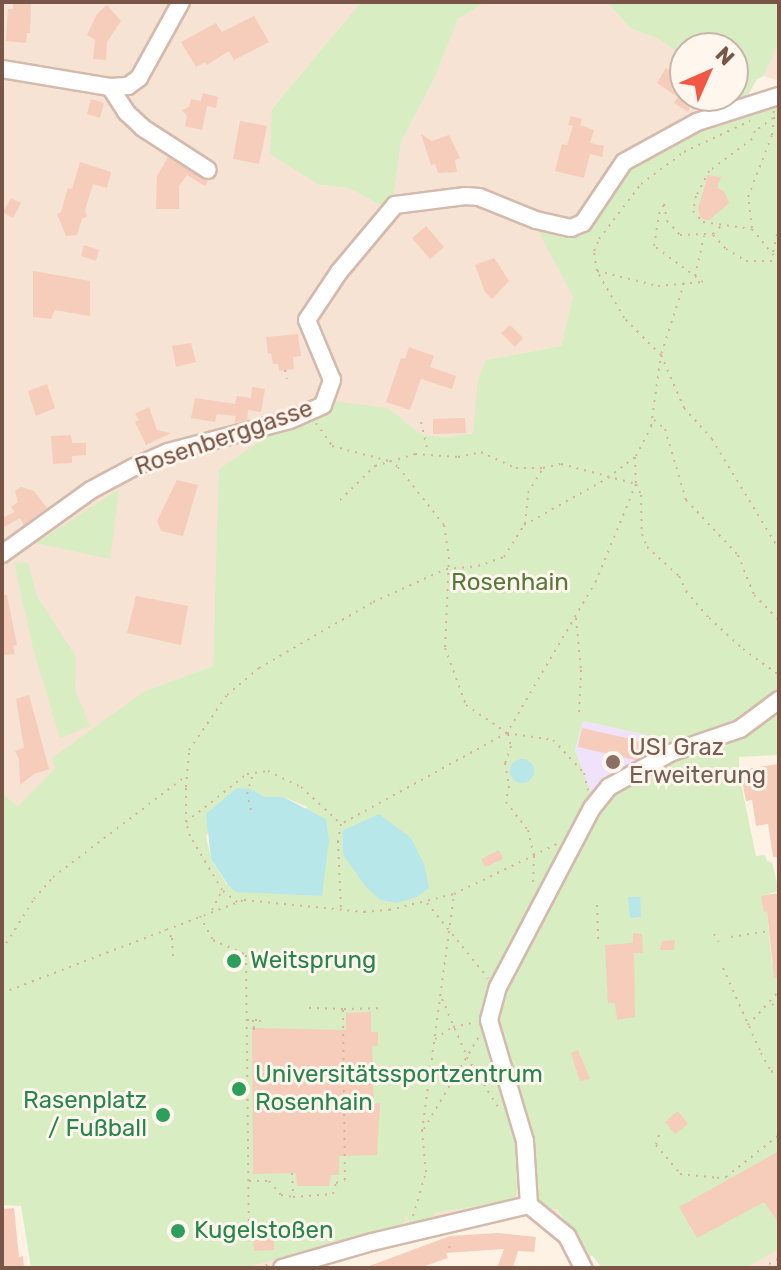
<!DOCTYPE html>
<meta charset="utf-8">
<style>
body{margin:0}
#map{position:relative;width:781px;height:1270px;overflow:hidden;background:#fef2e5;font-family:Rubik,sans-serif}
div>[style]{position:absolute}
.residential>*{inset:0;background:#f6e3d3}
.education>*{inset:0;background:#efe2fa}
.green>*{inset:0;background:#d8edc2}
.water>*{inset:0;background:#b8e7e9}
.round{border-radius:50%}
.building>*{inset:0;background:#f6ccbb}
.path>*{height:2px;margin-top:-1px;transform-origin:0;background:repeating-linear-gradient(90deg,#dbaf9d 0 2px,transparent 0 8px)}
.roads{filter:drop-shadow(2px 0 #d3baad) drop-shadow(-2px 0 #d3baad) drop-shadow(0 2px #d3baad) drop-shadow(0 -2px #d3baad)}
.minor>*{height:16px;margin:-8px;padding:0 8px;transform-origin:8px;border-radius:8px;background:#fff}
.dots>*{width:22px;height:22px;translate:-50% -50%;box-sizing:border-box;border:4px solid #fff6ed;border-radius:50%}
span{translate:-50% -50%;white-space:nowrap;text-align:center;line-height:1.15;-webkit-text-stroke:6px #fff6ed;paint-order:stroke}
.street-label{font-size:24px;color:#795548}
.park-label{font-size:24px;color:#557a3c}
.education-label{font-size:24px;color:#785e54}
.left{translate:0 -50%;text-align:left}
.leisure-label{font-size:24px;color:#27864d}
.right{translate:-100% -50%;text-align:right}
.frame{position:absolute;inset:0;border:4px solid #795548;pointer-events:none}
.north{position:absolute;left:669px;top:32px;width:80px;height:80px;box-sizing:border-box;background:#fff6ed;border:2px solid #c9b6ab;border-radius:50%;rotate:45deg;font-size:22px;font-weight:700;line-height:32px;text-align:center;color:#795548}
.north::after{content:'';display:block;margin:auto;width:28px;height:36px;background:#f15742;clip-path:polygon(50% 0,100% 100%,50% 72%,0 100%)}
</style>
<div id="map">
<div class="residential">
<div style="clip-path:polygon(2px 2px,361px 2px,272px 109px,318px 185px,349px 188px,380px 205px,393px 201px,401px 142px,435px 77px,458px 19px,486px 2px,607px 2px,630px 28px,658px 39px,685px 57px,685px 96px,733px 96px,742px 106px,581px 299px,573px 297px,561px 346px,486px 360px,474px 433px,445px 437px,423px 435px,388px 408px,220px 468px,213px 666px,145px 691px,55px 768px,18px 808px,2px 793px)"></div>
<div style="clip-path:polygon(779px 42px,779px 81px,764px 76px)"></div>
<div style="clip-path:polygon(520px 1183px,556px 1209px,592px 1268px,583px 1268px,574px 1248px,529px 1205px,282px 1268px,243px 1268px,406px 1212px,411px 1225px,433px 1213px,514px 1200px)"></div>
<div style="clip-path:polygon(779px 1249px,779px 1268px,744px 1268px)"></div>
</div>
<div class="education">
<div style="clip-path:polygon(583px 721px,652px 736px,647px 760px,594px 802px,575px 750px)"></div>
</div>
<div class="green">
<div style="clip-path:polygon(361px 2px,486px 2px,458px 19px,435px 77px,401px 142px,393px 201px,380px 205px,349px 188px,319px 185px,270px 154px,272px 109px)"></div>
<div style="clip-path:polygon(607px 2px,779px 2px,779px 42px,764px 76px,757px 79px,742px 106px,733px 96px,733px 48px,685px 48px,685px 57px,658px 39px,630px 28px)"></div>
<div style="clip-path:polygon(evenodd,779px 96px,779px 755px,739px 757px,739px 774px,756px 856px,765px 855px,767px 861px,772px 862px,779px 891px,762px 896px,764px 911px,767px 911px,772px 965px,779px 964px,779px 1249px,745px 1268px,602px 1268px,592px 1255px,587px 1261px,557px 1209px,541px 1209px,520px 1183px,514px 1200px,434px 1213px,435px 1220px,411px 1226px,406px 1214px,404px 1223px,243px 1268px,31px 1268px,21px 1206px,2px 1205px,2px 793px,18px 807px,55px 768px,52px 758px,145px 691px,213px 666px,219px 469px,323px 400px,388px 408px,423px 435px,445px 437px,473px 433px,478px 380px,486px 360px,561px 346px,573px 297px,536px 226px,570px 236px,578px 234px,586px 229px,618px 176px,642px 152px,779px 96px,583px 721px,652px 736px,647px 760px,594px 801px,575px 750px,583px 721px,779px 96px,251px 789px,265px 797px,283px 797px,308px 807px,227px 885px,211px 859px,206px 836px,251px 789px,779px 96px,342px 830px,380px 900px,367px 887px,343px 855px,342px 830px)"></div>
<div style="clip-path:polygon(119px 489px,110px 559px,36px 543px)"></div>
<div style="clip-path:polygon(14px 562px,28px 563px,37px 596px,76px 657px,75px 689px,90px 726px,60px 738px,33px 648px)"></div>
</div>
<div class="water">
<div class="round" style="left:510px;top:759px;width:24px;height:24px"></div>
<div style="clip-path:polygon(237px 788px,251px 789px,265px 797px,283px 797px,326px 819px,329px 841px,322px 896px,236px 892px,228px 885px,211px 859px,206px 814px)"></div>
<div style="clip-path:polygon(379px 814px,411px 838px,424px 864px,429px 888px,417px 897px,397px 903px,380px 900px,366px 887px,343px 855px,342px 831px)"></div>
<div style="clip-path:polygon(628px 897px,640px 897px,641px 917px,630px 918px)"></div>
</div>
<div class="building">
<div style="clip-path:polygon(13px 3px,31px 4px,30px 33px,27px 33px,26px 43px,6px 41px,8px 9px,13px 9px)"></div>
<div style="clip-path:polygon(107px 5px,121px 21px,107px 42px,106px 60px,93px 59px,95px 40px,87px 35px,97px 14px)"></div>
<div style="clip-path:polygon(254px 16px,269px 42px,234px 60px,229px 51px,207px 65px,205px 62px,196px 67px,181px 42px,216px 23px,222px 32px)"></div>
<div style="clip-path:polygon(685px 58px,685px 96px,696px 96px,688px 112px,674px 103px,678px 97px,657px 83px,666px 68px,675px 74px)"></div>
<div style="clip-path:polygon(203px 93px,218px 97px,216px 108px,207px 106px,202px 130px,185px 126px,187px 116px,182px 110px,189px 107px,191px 99px,201px 101px)"></div>
<div style="clip-path:polygon(91px 99px,104px 103px,100px 118px,87px 114px)"></div>
<div style="clip-path:polygon(571px 116px,582px 119px,580px 125px,594px 130px,590px 143px,604px 146px,602px 157px,590px 154px,584px 178px,555px 171px,562px 144px,567px 145px,573px 126px,568px 125px)"></div>
<div style="clip-path:polygon(240px 121px,267px 126px,259px 164px,233px 159px)"></div>
<div style="clip-path:polygon(421px 134px,432px 141px,449px 135px,460px 158px,455px 160px,457px 172px,438px 173px,435px 164px,431px 165px)"></div>
<div style="clip-path:polygon(168px 157px,208px 181px,205px 186px,187px 175px,179px 186px,179px 209px,156px 209px,157px 176px)"></div>
<div style="clip-path:polygon(80px 162px,111px 172px,107px 188px,93px 184px,85px 210px,87px 216px,82px 219px,77px 235px,66px 236px,57px 214px,61px 212px,68px 188px,72px 189px)"></div>
<div style="clip-path:polygon(708px 175px,721px 177px,717px 188px,724px 191px,729px 203px,708px 221px,701px 218px,698px 209px)"></div>
<div style="clip-path:polygon(11px 198px,21px 203px,13px 218px,3px 212px)"></div>
<div style="clip-path:polygon(426px 226px,444px 247px,430px 259px,412px 238px)"></div>
<div style="clip-path:polygon(84px 245px,99px 250px,96px 261px,81px 256px)"></div>
<div style="clip-path:polygon(494px 258px,509px 281px,492px 299px,485px 292px,475px 265px)"></div>
<div style="clip-path:polygon(33px 271px,90px 281px,90px 316px,55px 310px,51px 319px,33px 317px)"></div>
<div style="clip-path:polygon(510px 325px,523px 338px,515px 347px,501px 333px)"></div>
<div style="clip-path:polygon(298px 334px,301px 356px,293px 357px,294px 369px,279px 371px,278px 364px,273px 364px,271px 353px,268px 354px,266px 337px)"></div>
<div style="clip-path:polygon(191px 343px,196px 362px,176px 367px,172px 346px)"></div>
<div style="clip-path:polygon(409px 347px,434px 356px,430px 367px,456px 376px,452px 389px,421px 379px,410px 410px,386px 402px,401px 358px,405px 359px)"></div>
<div style="clip-path:polygon(47px 384px,55px 408px,36px 416px,28px 391px)"></div>
<div style="clip-path:polygon(252px 387px,265px 389px,261px 412px,248px 410px,247px 420px,234px 423px,236px 416px,217px 414px,215px 422px,191px 418px,195px 398px,235px 404px,237px 396px,251px 398px)"></div>
<div style="clip-path:polygon(149px 407px,157px 430px,171px 433px,146px 445px,135px 422px,139px 420px,135px 414px)"></div>
<div style="clip-path:polygon(465px 418px,466px 433px,433px 434px,433px 419px)"></div>
<div style="clip-path:polygon(71px 435px,72px 443px,86px 443px,86px 455px,72px 456px,72px 463px,53px 464px,51px 436px)"></div>
<div style="clip-path:polygon(177px 480px,198px 485px,183px 536px,161px 531px,157px 521px)"></div>
<div style="clip-path:polygon(21px 487px,34px 491px,47px 508px,24px 525px,20px 518px,2px 528px,2px 518px,15px 512px,11px 507px,18px 502px,15px 491px)"></div>
<div style="clip-path:polygon(2px 595px,7px 595px,17px 645px,13px 646px,15px 654px,2px 655px)"></div>
<div style="clip-path:polygon(136px 596px,188px 606px,181px 645px,127px 633px)"></div>
<div style="clip-path:polygon(29px 695px,49px 769px,34px 774px,20px 785px,19px 759px,15px 751px,24px 748px,16px 699px)"></div>
<div style="clip-path:polygon(582px 728px,648px 743px,645px 754px,635px 760px,578px 747px)"></div>
<div style="clip-path:polygon(779px 764px,779px 857px,773px 857px,768px 824px,756px 826px,752px 800px,746px 801px,740px 770px)"></div>
<div style="clip-path:polygon(499px 850px,503px 859px,485px 867px,481px 859px)"></div>
<div style="clip-path:polygon(779px 893px,779px 977px,774px 978px,767px 911px,764px 912px,761px 896px)"></div>
<div style="clip-path:polygon(633px 933px,642px 934px,643px 953px,634px 953px,635px 1017px,617px 1020px,615px 1003px,608px 1003px,605px 945px,633px 943px)"></div>
<div style="clip-path:polygon(675px 940px,674px 950px,660px 950px,662px 941px)"></div>
<div style="clip-path:polygon(371px 1012px,371px 1032px,378px 1032px,378px 1046px,372px 1046px,373px 1068px,378px 1068px,379px 1084px,373px 1084px,374px 1104px,380px 1103px,377px 1155px,339px 1156px,339px 1175px,331px 1175px,329px 1186px,297px 1186px,296px 1173px,253px 1174px,252px 1028px,346px 1030px,346px 1013px)"></div>
<div style="clip-path:polygon(578px 1050px,590px 1079px,580px 1081px,571px 1053px)"></div>
<div style="clip-path:polygon(678px 1111px,688px 1124px,675px 1134px,665px 1122px)"></div>
<div style="clip-path:polygon(779px 1151px,779px 1223px,764px 1202px,697px 1238px,679px 1207px)"></div>
<div style="clip-path:polygon(14px 1208px,19px 1257px,23px 1256px,24px 1268px,2px 1268px,2px 1209px)"></div>
<div style="clip-path:polygon(274px 1230px,274px 1250px,254px 1251px,253px 1231px)"></div>
<div style="clip-path:polygon(498px 1233px,536px 1237px,534px 1252px,518px 1251px,513px 1268px,497px 1268px,504px 1249px,446px 1253px,448px 1258px,419px 1268px,364px 1268px,450px 1236px)"></div>
</div>
<div class="path">
<div style="left:774px;top:111px;width:7px;rotate:98deg"></div>
<div style="left:773px;top:118px;width:22px;rotate:144deg"></div>
<div style="left:755px;top:131px;width:9px;rotate:111deg"></div>
<div style="left:752px;top:139px;width:54px;rotate:143.3deg"></div>
<div style="left:709px;top:171px;width:28px;rotate:117deg"></div>
<div style="left:696px;top:196px;width:15px;rotate:101deg"></div>
<div style="left:693px;top:211px;width:15px;rotate:48deg"></div>
<div style="left:703px;top:222px;width:49px;rotate:8.1deg"></div>
<div style="left:752px;top:229px;width:43px;rotate:50.7deg"></div>
<div style="left:752px;top:228px;width:31px;rotate:-97deg"></div>
<div style="left:748px;top:197px;width:66px;rotate:-68.8deg"></div>
<div style="left:772px;top:135px;width:24px;rotate:-83deg"></div>
<div style="left:713px;top:235px;width:19px;rotate:47deg"></div>
<div style="left:726px;top:249px;width:23px;rotate:31deg"></div>
<div style="left:746px;top:261px;width:31px"></div>
<div style="left:773px;top:252px;width:27px;rotate:-77deg"></div>
<div style="left:597px;top:271px;width:20px;rotate:-99deg"></div>
<div style="left:594px;top:251px;width:13px;rotate:-67deg"></div>
<div style="left:599px;top:239px;width:69px;rotate:-52.6deg"></div>
<div style="left:641px;top:184px;width:54px;rotate:-36.7deg"></div>
<div style="left:684px;top:152px;width:73px;rotate:-25.2deg"></div>
<div style="left:695px;top:276px;width:41px;rotate:-77.3deg"></div>
<div style="left:684px;top:283px;width:76px;rotate:107.7deg"></div>
<div style="left:661px;top:355px;width:58px;rotate:66.5deg"></div>
<div style="left:684px;top:408px;width:42px;rotate:47.9deg"></div>
<div style="left:712px;top:439px;width:129px;rotate:58.7deg"></div>
<div style="left:285px;top:370px;width:9px;rotate:77deg"></div>
<div style="left:654px;top:420px;width:14px;rotate:39deg"></div>
<div style="left:665px;top:429px;width:74px;rotate:73.5deg"></div>
<div style="left:686px;top:500px;width:76px;rotate:46.6deg"></div>
<div style="left:738px;top:555px;width:43px;rotate:68.2deg"></div>
<div style="left:754px;top:595px;width:35px;rotate:45deg"></div>
<div style="left:421px;top:422px;width:31px;rotate:77deg"></div>
<div style="left:316px;top:423px;width:28px;rotate:55deg"></div>
<div style="left:332px;top:446px;width:59px;rotate:14.7deg"></div>
<div style="left:389px;top:461px;width:11px;rotate:34deg"></div>
<div style="left:398px;top:467px;width:74px;rotate:51.6deg"></div>
<div style="left:444px;top:525px;width:32px;rotate:81deg"></div>
<div style="left:449px;top:557px;width:91px;rotate:92.5deg"></div>
<div style="left:445px;top:648px;width:61px;rotate:69.8deg"></div>
<div style="left:466px;top:705px;width:50px;rotate:34.3deg"></div>
<div style="left:507px;top:733px;width:47px;rotate:8.7deg"></div>
<div style="left:553px;top:740px;width:45px;rotate:46.8deg"></div>
<div style="left:584px;top:773px;width:18px;rotate:77deg"></div>
<div style="left:636px;top:456px;width:34px;rotate:-63deg"></div>
<div style="left:651px;top:426px;width:72px;rotate:-82deg"></div>
<div style="left:661px;top:355px;width:52px;rotate:-135deg"></div>
<div style="left:624px;top:318px;width:54px;rotate:-119.9deg"></div>
<div style="left:597px;top:271px;width:63px;rotate:13.8deg"></div>
<div style="left:658px;top:286px;width:45px;rotate:-5.1deg"></div>
<div style="left:703px;top:282px;width:61px;rotate:-143.7deg"></div>
<div style="left:654px;top:246px;width:32px;rotate:-81deg"></div>
<div style="left:659px;top:214px;width:11px;rotate:-63deg"></div>
<div style="left:664px;top:204px;width:17px;rotate:80deg"></div>
<div style="left:667px;top:221px;width:19px;rotate:47deg"></div>
<div style="left:680px;top:235px;width:33px;rotate:-2deg"></div>
<div style="left:713px;top:234px;width:14px;rotate:-45deg"></div>
<div style="left:340px;top:500px;width:49px;rotate:-44.2deg"></div>
<div style="left:375px;top:466px;width:42px;rotate:-16.7deg"></div>
<div style="left:415px;top:454px;width:43px;rotate:4deg"></div>
<div style="left:458px;top:457px;width:24px;rotate:-12deg"></div>
<div style="left:481px;top:452px;width:38px;rotate:25deg"></div>
<div style="left:516px;top:468px;width:26px"></div>
<div style="left:525px;top:524px;width:31px;rotate:-84deg"></div>
<div style="left:528px;top:493px;width:29px;rotate:-59deg"></div>
<div style="left:543px;top:468px;width:18px;rotate:-13deg"></div>
<div style="left:561px;top:464px;width:78px;rotate:14.9deg"></div>
<div style="left:636px;top:484px;width:12px;rotate:66deg"></div>
<div style="left:641px;top:495px;width:39px;rotate:89deg"></div>
<div style="left:642px;top:534px;width:14px;rotate:69deg"></div>
<div style="left:647px;top:547px;width:43px;rotate:42.2deg"></div>
<div style="left:679px;top:576px;width:17px;rotate:65deg"></div>
<div style="left:686px;top:591px;width:35px;rotate:50deg"></div>
<div style="left:709px;top:618px;width:46px;rotate:42.4deg"></div>
<div style="left:743px;top:649px;width:44px;rotate:35.8deg"></div>
<div style="left:576px;top:618px;width:52px;rotate:84.5deg"></div>
<div style="left:581px;top:670px;width:44px;rotate:92.6deg"></div>
<div style="left:508px;top:734px;width:12px;rotate:76deg"></div>
<div style="left:511px;top:746px;width:18px;rotate:109deg"></div>
<div style="left:505px;top:763px;width:23px;rotate:80deg"></div>
<div style="left:509px;top:786px;width:16px;rotate:101deg"></div>
<div style="left:506px;top:802px;width:36px;rotate:52deg"></div>
<div style="left:528px;top:830px;width:27px;rotate:77deg"></div>
<div style="left:534px;top:856px;width:32px;rotate:92deg"></div>
<div style="left:251px;top:810px;width:16px;rotate:-104deg"></div>
<div style="left:247px;top:794px;width:22px;rotate:-74deg"></div>
<div style="left:186px;top:822px;width:78px;rotate:-38.2deg"></div>
<div style="left:247px;top:774px;width:21px;rotate:-8deg"></div>
<div style="left:268px;top:771px;width:37px;rotate:26deg"></div>
<div style="left:301px;top:787px;width:53px;rotate:42.7deg"></div>
<div style="left:223px;top:891px;width:18px;rotate:38deg"></div>
<div style="left:427px;top:903px;width:97px;rotate:50.9deg"></div>
<div style="left:597px;top:905px;width:35px;rotate:88deg"></div>
<div style="left:212px;top:910px;width:22px;rotate:-63deg"></div>
<div style="left:222px;top:890px;width:63px;rotate:-120.7deg"></div>
<div style="left:190px;top:836px;width:15px;rotate:-106deg"></div>
<div style="left:186px;top:822px;width:35px;rotate:-90deg"></div>
<div style="left:186px;top:787px;width:37px;rotate:-85deg"></div>
<div style="left:189px;top:750px;width:67px;rotate:-55.4deg"></div>
<div style="left:227px;top:695px;width:42px;rotate:-40.2deg"></div>
<div style="left:259px;top:668px;width:132px;rotate:-30.1deg"></div>
<div style="left:373px;top:602px;width:80px;rotate:-24.3deg"></div>
<div style="left:446px;top:569px;width:32px;rotate:-5deg"></div>
<div style="left:478px;top:566px;width:28px;rotate:-19deg"></div>
<div style="left:504px;top:557px;width:38px;rotate:-58deg"></div>
<div style="left:524px;top:525px;width:96px;rotate:-29.2deg"></div>
<div style="left:608px;top:478px;width:34px;rotate:-38deg"></div>
<div style="left:635px;top:457px;width:27px;rotate:88deg"></div>
<div style="left:636px;top:484px;width:105px;rotate:112.4deg"></div>
<div style="left:596px;top:581px;width:176px;rotate:120.4deg"></div>
<div style="left:507px;top:733px;width:189px;rotate:151.3deg"></div>
<div style="left:341px;top:824px;width:17px;rotate:100deg"></div>
<div style="left:338px;top:841px;width:69px;rotate:87.5deg"></div>
<div style="left:200px;top:916px;width:27px;rotate:62deg"></div>
<div style="left:213px;top:940px;width:36px;rotate:24deg"></div>
<div style="left:246px;top:955px;width:273px;rotate:89.4deg"></div>
<div style="left:165px;top:929px;width:11px;rotate:52deg"></div>
<div style="left:172px;top:938px;width:19px;rotate:87deg"></div>
<div style="left:714px;top:934px;width:9px;rotate:58deg"></div>
<div style="left:731px;top:937px;width:37px;rotate:-9deg"></div>
<div style="left:2px;top:950px;width:60px;rotate:-57.9deg"></div>
<div style="left:34px;top:899px;width:29px;rotate:-49deg"></div>
<div style="left:53px;top:877px;width:167px;rotate:-37.2deg"></div>
<div style="left:723px;top:968px;width:93px;rotate:65.9deg"></div>
<div style="left:761px;top:1053px;width:21px;rotate:61deg"></div>
<div style="left:771px;top:1071px;width:9px;rotate:21deg"></div>
<div style="left:2px;top:993px;width:259px;rotate:-21deg"></div>
<div style="left:244px;top:900px;width:121px;rotate:5.7deg"></div>
<div style="left:364px;top:912px;width:25px;rotate:-5deg"></div>
<div style="left:389px;top:910px;width:67px;rotate:-13.8deg"></div>
<div style="left:454px;top:894px;width:114px;rotate:-25.9deg"></div>
<div style="left:442px;top:999px;width:63px;rotate:66.7deg"></div>
<div style="left:467px;top:1057px;width:59px;rotate:58.2deg"></div>
<div style="left:772px;top:1004px;width:9px;rotate:36deg"></div>
<div style="left:344px;top:1009px;width:39px;rotate:-1deg"></div>
<div style="left:247px;top:1020px;width:13px"></div>
<div style="left:260px;top:1020px;width:7px;rotate:90deg"></div>
<div style="left:748px;top:1025px;width:46px;rotate:-47.6deg"></div>
<div style="left:254px;top:1028px;width:8px;rotate:-97deg"></div>
<div style="left:253px;top:1020px;width:9px;rotate:90deg"></div>
<div style="left:253px;top:1029px;width:7px"></div>
<div style="left:435px;top:1039px;width:22px;rotate:-34deg"></div>
<div style="left:453px;top:1027px;width:24px;rotate:-12deg"></div>
<div style="left:424px;top:1129px;width:106px;rotate:-59.3deg"></div>
<div style="left:659px;top:1135px;width:10px;rotate:107deg"></div>
<div style="left:656px;top:1145px;width:38px;rotate:50deg"></div>
<div style="left:680px;top:1174px;width:37px;rotate:6deg"></div>
<div style="left:717px;top:1178px;width:9px;rotate:-6deg"></div>
<div style="left:726px;top:1177px;width:68px;rotate:-38.4deg"></div>
<div style="left:292px;top:1173px;width:22px;rotate:87deg"></div>
<div style="left:249px;top:1181px;width:20px"></div>
<div style="left:269px;top:1181px;width:18px;rotate:49deg"></div>
<div style="left:281px;top:1195px;width:12px;rotate:9deg"></div>
<div style="left:293px;top:1197px;width:40px;rotate:-4.3deg"></div>
<div style="left:333px;top:1194px;width:11px;rotate:-75deg"></div>
<div style="left:336px;top:1183px;width:9px;rotate:-18deg"></div>
<div style="left:345px;top:1180px;width:171px;rotate:-90.7deg"></div>
<div style="left:343px;top:1009px;width:36px;rotate:-178deg"></div>
<div style="left:413px;top:1216px;width:46px;rotate:-73.5deg"></div>
<div style="left:426px;top:1172px;width:41px;rotate:-95.6deg"></div>
<div style="left:422px;top:1131px;width:238px;rotate:-82.3deg"></div>
<div style="left:449px;top:1246px;width:6px;rotate:72deg"></div>
<div style="left:258px;top:1268px;width:10px;rotate:-17deg"></div>
<div style="left:762px;top:1268px;width:20px;rotate:-30deg"></div>
</div>
<div class="roads">
<div class="minor">
<div style="left:2px;top:69px;width:109px;rotate:9.5deg"></div>
<div style="left:110px;top:87px;width:18px;rotate:-3deg"></div>
<div style="left:128px;top:86px;width:14px;rotate:-36deg"></div>
<div style="left:139px;top:78px;width:87px;rotate:-61.1deg"></div>
<div style="left:110px;top:87px;width:30px;rotate:57deg"></div>
<div style="left:126px;top:112px;width:23px;rotate:43deg"></div>
<div style="left:143px;top:128px;width:77px;rotate:32.9deg"></div>
<div style="left:2px;top:554px;width:110px;rotate:-35.7deg"></div>
<div style="left:91px;top:490px;width:49px;rotate:-28.1deg"></div>
<div style="left:134px;top:467px;width:37px;rotate:-24deg"></div>
<div style="left:168px;top:452px;width:126px;rotate:-14.7deg"></div>
<div style="left:290px;top:420px;width:36px;rotate:-24deg"></div>
<div style="left:323px;top:405px;width:27px;rotate:-70deg"></div>
<div style="left:332px;top:380px;width:65px;rotate:-112.6deg"></div>
<div style="left:307px;top:320px;width:58px;rotate:-56.3deg"></div>
<div style="left:339px;top:272px;width:87px;rotate:-50.1deg"></div>
<div style="left:395px;top:205px;width:71px;rotate:-7.3deg"></div>
<div style="left:465px;top:196px;width:14px;rotate:4deg"></div>
<div style="left:479px;top:197px;width:61px;rotate:22deg"></div>
<div style="left:536px;top:220px;width:36px;rotate:13deg"></div>
<div style="left:571px;top:228px;width:13px;rotate:-23deg"></div>
<div style="left:583px;top:223px;width:73px;rotate:-56.1deg"></div>
<div style="left:624px;top:162px;width:83px;rotate:-28.7deg"></div>
<div style="left:697px;top:122px;width:86px;rotate:-17.6deg"></div>
<div style="left:529px;top:1205px;width:64px;rotate:-93.6deg"></div>
<div style="left:525px;top:1141px;width:126px;rotate:-106.6deg"></div>
<div style="left:489px;top:1020px;width:34px;rotate:-75deg"></div>
<div style="left:498px;top:987px;width:202px;rotate:-62.3deg"></div>
<div style="left:592px;top:808px;width:27px;rotate:-51deg"></div>
<div style="left:609px;top:787px;width:70px;rotate:-29.1deg"></div>
<div style="left:670px;top:753px;width:74px;rotate:-18.9deg"></div>
<div style="left:740px;top:729px;width:49px;rotate:-36.6deg"></div>
<div style="left:529px;top:1205px;width:49px;rotate:39.2deg"></div>
<div style="left:567px;top:1236px;width:36px;rotate:63deg"></div>
<div style="left:282px;top:1268px;width:94px;rotate:-16.1deg"></div>
<div style="left:372px;top:1242px;width:161px;rotate:-13.3deg"></div>
</div>
</div>
<div class="dots">
<div style="left:613px;top:762px;background:#8d6e63"></div>
<div style="left:234px;top:961px;background:#2e9e5b"></div>
<div style="left:239px;top:1089px;background:#2e9e5b"></div>
<div style="left:163px;top:1115px;background:#2e9e5b"></div>
<div style="left:178px;top:1231px;background:#2e9e5b"></div>
</div>
<div class="street-label">
<span style="left:224px;top:438px;rotate:-19deg">Rosenberggasse</span>
</div>
<div class="park-label">
<span style="left:510px;top:583px">Rosenhain</span>
</div>
<div class="education-label">
<span class="left" style="left:629px;top:762px">USI Graz<br>Erweiterung</span>
</div>
<div class="leisure-label">
<span class="left" style="left:250px;top:961px">Weitsprung</span>
<span class="left" style="left:255px;top:1089px">Universitätssportzentrum<br>Rosenhain</span>
<span class="right" style="left:147px;top:1115px">Rasenplatz<br>/ Fußball</span>
<span class="left" style="left:194px;top:1231px">Kugelstoßen</span>
</div>
<div class="frame"></div>
<div class="north">N</div>
</div>
